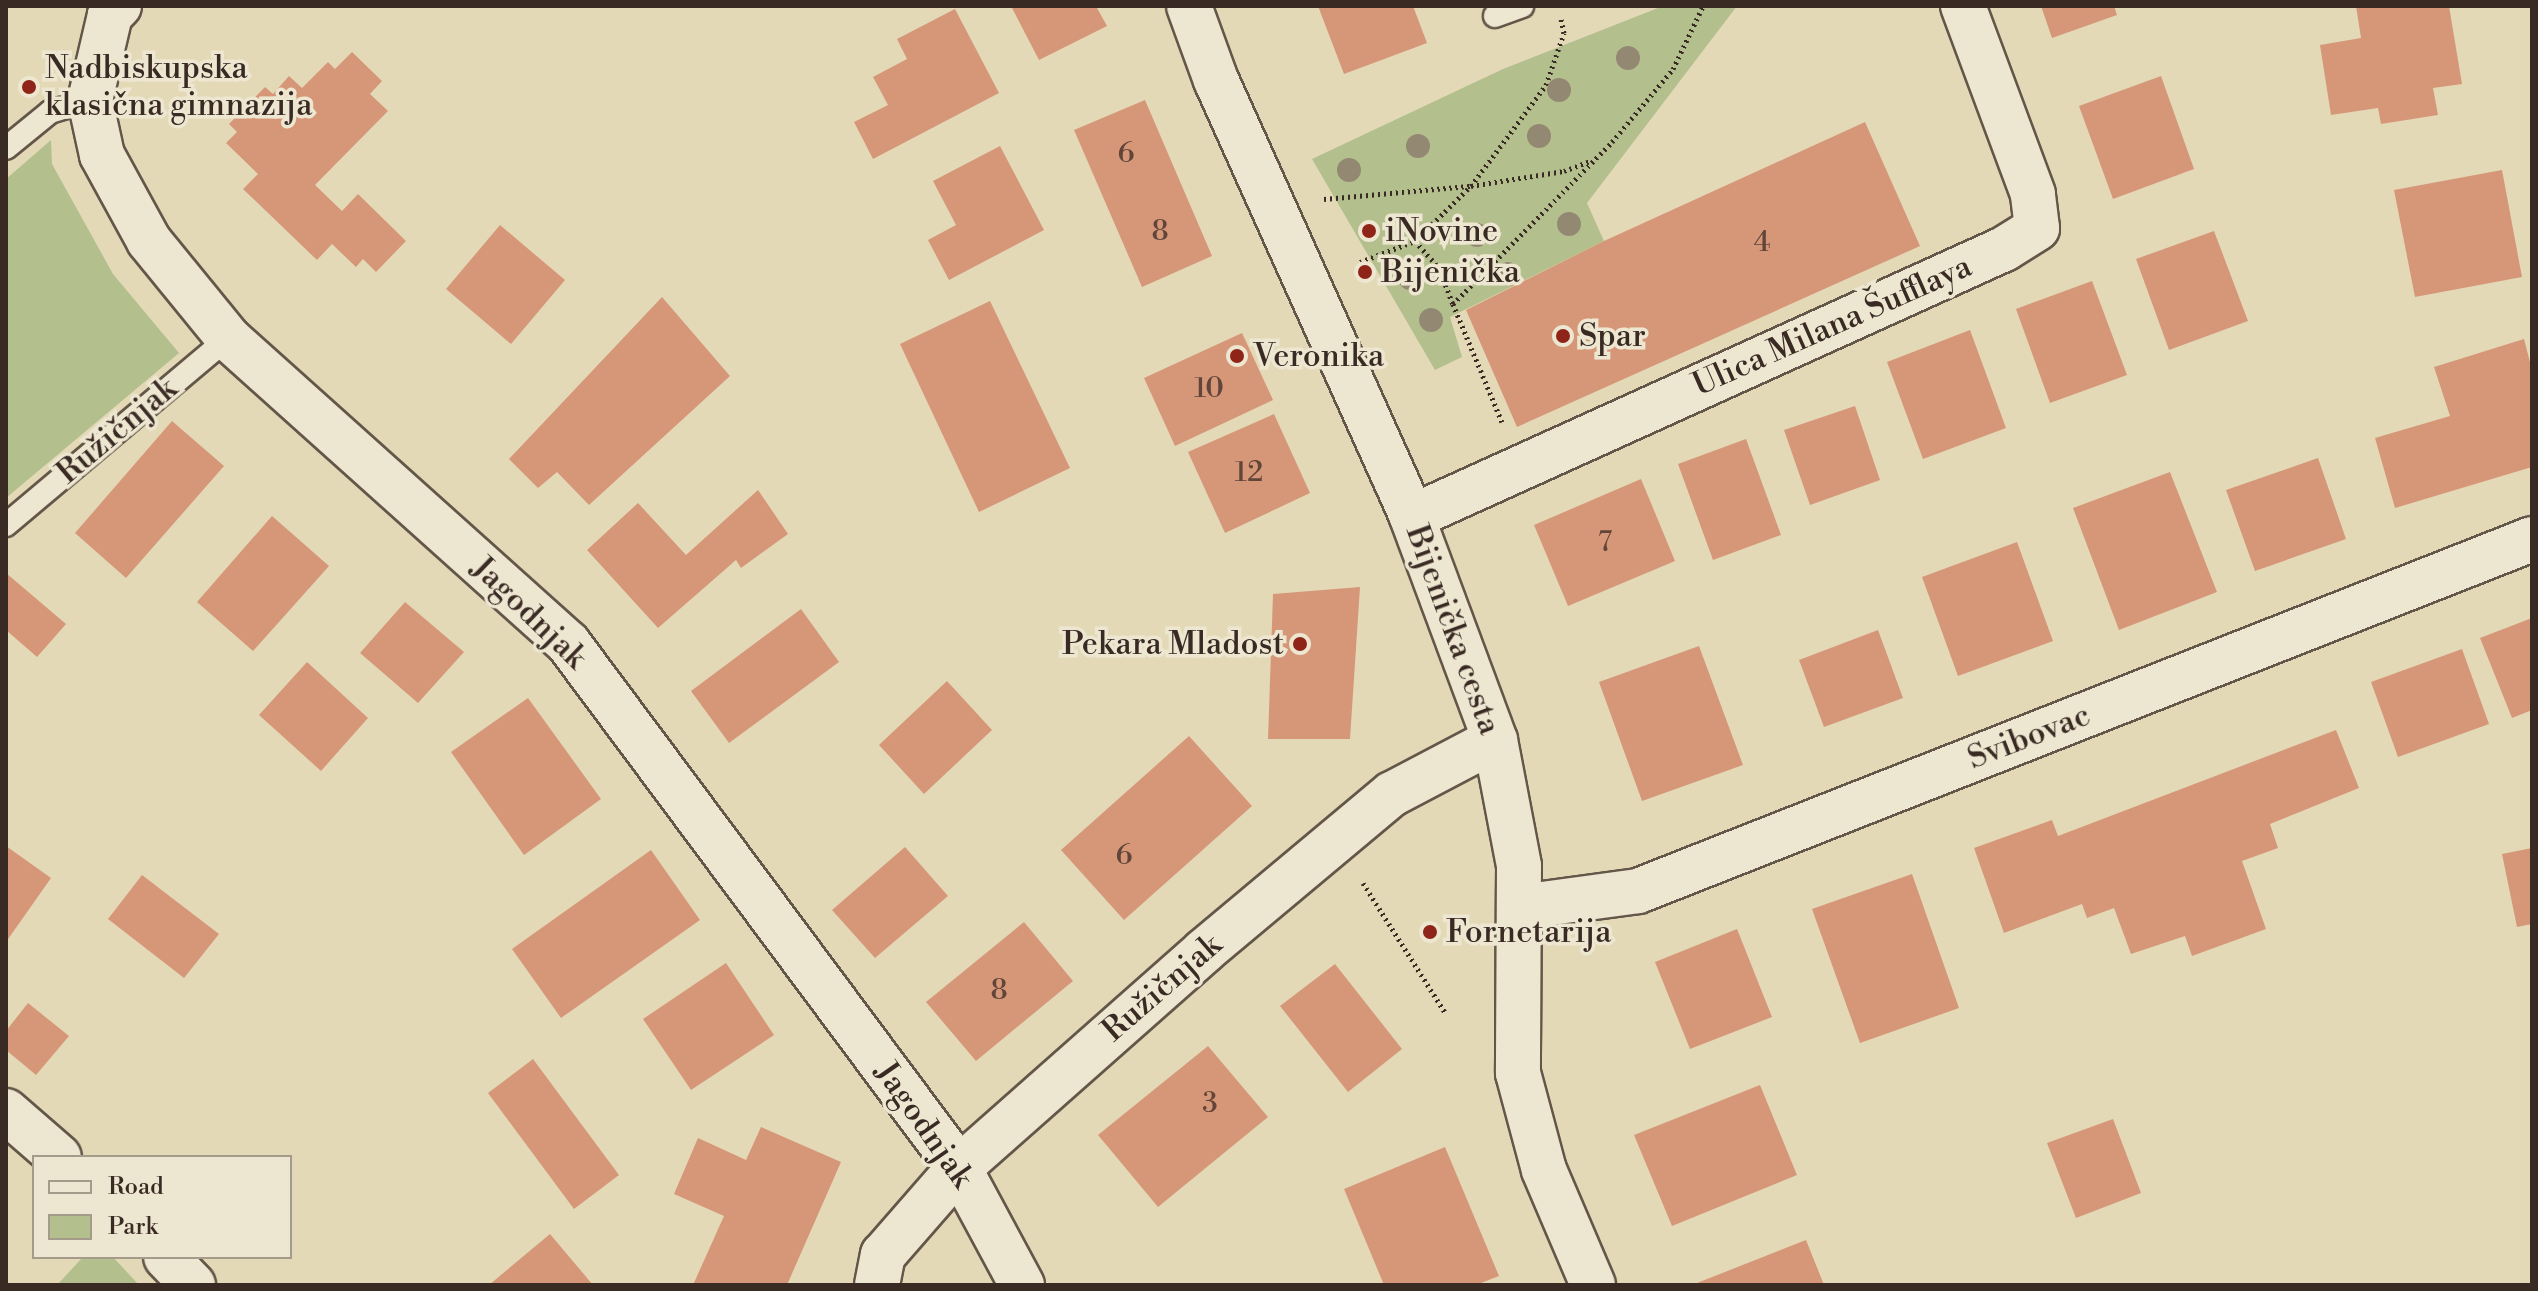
<!DOCTYPE html>
<meta charset="utf-8">
<style>
body{margin:0}
#map{position:relative;width:2538px;height:1291px;overflow:hidden;background:#e3d9b7;font-family:"Libre Bodoni",serif}
div>[style]{position:absolute}
.green>*{inset:0;background:#b4bf8e}
.building>*{inset:0;background:#d69779}
.path>*{height:5px;margin-top:-2.5px;transform-origin:0;background:repeating-linear-gradient(90deg,#3a2a24 0 2px,transparent 0 6px)}
.roads{filter:drop-shadow(2px 0 #645649) drop-shadow(-2px 0 #645649) drop-shadow(0 2px #645649) drop-shadow(0 -2px #645649)}
.service>*{height:22px;margin:-11px;padding:0 11px;transform-origin:11px;border-radius:11px;background:#ede6d0}
.minor>*{height:44px;margin:-22px;padding:0 22px;transform-origin:22px;border-radius:22px;background:#ede6d0}
.secondary>*{height:44px;margin:-22px;padding:0 22px;transform-origin:22px;border-radius:22px;background:#ede6d0}
.trees>*{width:24px;height:24px;margin:-12px;border-radius:50%;background:#938972}
.dots>*{width:22px;height:22px;translate:-50% -50%;box-sizing:border-box;border:4px solid #ede6d0;border-radius:50%}
span{translate:-50% -50%;white-space:nowrap;text-align:center;line-height:1.15;-webkit-text-stroke:7px #ede6d0;paint-order:stroke}
.number-label{font-size:28px;color:#614539}
.number-label span{-webkit-text-stroke-width:0}
.poi-label{font-size:32px;color:#3a2a24}
.left{translate:0 -50%;text-align:left}
.right{translate:-100% -50%;text-align:right}
.street-label{font-size:32px;color:#3a2a24}
.frame{position:absolute;inset:0;border:8px solid #3a2a24;pointer-events:none}
.legend{position:absolute;left:32px;top:1155px;width:260px;height:104px;box-sizing:border-box;background:#ede6d0;border:2px solid #a59b8b;margin:0;padding:10px 14px;list-style:none;font-size:24px;color:#3a2a24}
.legend li{display:flex;align-items:center;gap:16px;height:40px}
.legend b{width:40px;border:2px solid #a59b8b}
</style>
<div id="map">
<div class="green">
<div style="clip-path:polygon(1663px 6px,1737px 6px,1587px 203px,1604px 241px,1450px 317px,1462px 357px,1435px 370px,1312px 159px,1503px 69px)"></div>
<div style="clip-path:polygon(51px 140px,52px 164px,113px 274px,179px 353px,6px 498px,6px 179px)"></div>
<div style="clip-path:polygon(83px 1257px,113px 1257px,139px 1285px,57px 1285px)"></div>
</div>
<div class="building">
<div style="clip-path:polygon(1011px 6px,1096px 6px,1107px 26px,1039px 60px)"></div>
<div style="clip-path:polygon(1318px 6px,1413px 6px,1427px 43px,1344px 74px)"></div>
<div style="clip-path:polygon(2041px 6px,2114px 6px,2117px 15px,2052px 38px)"></div>
<div style="clip-path:polygon(2356px 6px,2449px 6px,2462px 84px,2433px 88px,2438px 115px,2381px 124px,2378px 108px,2331px 115px,2320px 45px,2361px 38px)"></div>
<div style="clip-path:polygon(955px 9px,999px 93px,873px 159px,854px 122px,888px 105px,873px 77px,907px 59px,897px 39px)"></div>
<div style="clip-path:polygon(352px 52px,382px 81px,370px 94px,388px 111px,315px 185px,342px 211px,358px 194px,406px 241px,376px 272px,363px 259px,356px 267px,332px 244px,317px 260px,243px 189px,258px 174px,226px 143px,237px 132px,229px 124px,265px 87px,273px 94px,289px 76px,302px 88px,328px 62px,335px 69px)"></div>
<div style="clip-path:polygon(2161px 76px,2194px 169px,2113px 199px,2079px 106px)"></div>
<div style="clip-path:polygon(1145px 100px,1212px 256px,1142px 287px,1074px 130px)"></div>
<div style="clip-path:polygon(1865px 122px,1920px 246px,1517px 427px,1466px 310px,1604px 241px)"></div>
<div style="clip-path:polygon(1000px 146px,1044px 230px,949px 280px,928px 240px,956px 225px,933px 181px)"></div>
<div style="clip-path:polygon(2502px 170px,2522px 277px,2415px 297px,2394px 190px)"></div>
<div style="clip-path:polygon(500px 225px,565px 280px,511px 344px,446px 289px)"></div>
<div style="clip-path:polygon(2214px 231px,2248px 321px,2169px 350px,2136px 259px)"></div>
<div style="clip-path:polygon(2092px 281px,2127px 375px,2050px 403px,2016px 309px)"></div>
<div style="clip-path:polygon(662px 297px,730px 376px,589px 505px,557px 472px,538px 488px,509px 459px)"></div>
<div style="clip-path:polygon(990px 301px,1070px 468px,979px 512px,900px 344px)"></div>
<div style="clip-path:polygon(1970px 330px,2006px 428px,1923px 459px,1887px 362px)"></div>
<div style="clip-path:polygon(1242px 333px,1273px 400px,1175px 446px,1144px 378px)"></div>
<div style="clip-path:polygon(2524px 339px,2532px 370px,2532px 467px,2395px 508px,2375px 438px,2450px 416px,2434px 367px)"></div>
<div style="clip-path:polygon(1855px 406px,1880px 480px,1810px 505px,1784px 430px)"></div>
<div style="clip-path:polygon(1274px 414px,1310px 493px,1225px 533px,1188px 452px)"></div>
<div style="clip-path:polygon(172px 421px,224px 466px,126px 578px,75px 533px)"></div>
<div style="clip-path:polygon(1746px 439px,1781px 535px,1713px 560px,1678px 464px)"></div>
<div style="clip-path:polygon(2318px 458px,2346px 539px,2255px 571px,2226px 490px)"></div>
<div style="clip-path:polygon(2170px 472px,2217px 592px,2119px 630px,2073px 508px)"></div>
<div style="clip-path:polygon(1641px 479px,1675px 561px,1568px 606px,1534px 525px)"></div>
<div style="clip-path:polygon(758px 490px,788px 534px,741px 568px,736px 560px,658px 628px,587px 550px,638px 503px,686px 555px)"></div>
<div style="clip-path:polygon(272px 516px,329px 566px,253px 651px,197px 602px)"></div>
<div style="clip-path:polygon(2017px 542px,2053px 641px,1958px 676px,1922px 577px)"></div>
<div style="clip-path:polygon(6px 573px,66px 624px,37px 657px,6px 630px)"></div>
<div style="clip-path:polygon(1360px 587px,1350px 739px,1268px 739px,1273px 594px)"></div>
<div style="clip-path:polygon(405px 602px,464px 652px,418px 703px,360px 653px)"></div>
<div style="clip-path:polygon(801px 609px,839px 662px,729px 743px,691px 691px)"></div>
<div style="clip-path:polygon(2532px 618px,2532px 710px,2512px 718px,2480px 638px)"></div>
<div style="clip-path:polygon(1878px 630px,1903px 698px,1824px 727px,1799px 660px)"></div>
<div style="clip-path:polygon(1699px 646px,1743px 765px,1642px 801px,1599px 682px)"></div>
<div style="clip-path:polygon(2462px 649px,2489px 724px,2398px 757px,2371px 682px)"></div>
<div style="clip-path:polygon(307px 662px,368px 718px,321px 771px,259px 715px)"></div>
<div style="clip-path:polygon(947px 681px,992px 730px,924px 794px,879px 745px)"></div>
<div style="clip-path:polygon(528px 698px,601px 799px,524px 855px,451px 752px)"></div>
<div style="clip-path:polygon(2336px 730px,2359px 788px,2270px 824px,2278px 848px,2242px 861px,2266px 929px,2192px 956px,2185px 936px,2131px 954px,2114px 908px,2087px 918px,2082px 904px,2004px 933px,1974px 848px,2052px 820px,2058px 836px)"></div>
<div style="clip-path:polygon(1189px 736px,1252px 806px,1124px 920px,1061px 850px)"></div>
<div style="clip-path:polygon(6px 846px,51px 878px,6px 942px)"></div>
<div style="clip-path:polygon(905px 847px,948px 896px,875px 958px,832px 910px)"></div>
<div style="clip-path:polygon(2532px 848px,2532px 924px,2517px 927px,2502px 854px)"></div>
<div style="clip-path:polygon(651px 850px,700px 920px,561px 1018px,512px 949px)"></div>
<div style="clip-path:polygon(1912px 874px,1959px 1008px,1860px 1043px,1812px 909px)"></div>
<div style="clip-path:polygon(142px 875px,219px 934px,184px 978px,108px 919px)"></div>
<div style="clip-path:polygon(1024px 922px,1073px 981px,976px 1061px,926px 1002px)"></div>
<div style="clip-path:polygon(1737px 929px,1772px 1017px,1690px 1049px,1655px 962px)"></div>
<div style="clip-path:polygon(726px 963px,774px 1035px,691px 1090px,643px 1019px)"></div>
<div style="clip-path:polygon(1335px 964px,1402px 1049px,1348px 1092px,1280px 1006px)"></div>
<div style="clip-path:polygon(28px 1003px,69px 1036px,36px 1075px,6px 1050px,6px 1031px)"></div>
<div style="clip-path:polygon(1208px 1046px,1268px 1117px,1158px 1207px,1098px 1135px)"></div>
<div style="clip-path:polygon(533px 1059px,619px 1175px,574px 1209px,488px 1093px)"></div>
<div style="clip-path:polygon(1760px 1085px,1797px 1175px,1672px 1226px,1634px 1135px)"></div>
<div style="clip-path:polygon(2113px 1119px,2141px 1193px,2076px 1218px,2047px 1143px)"></div>
<div style="clip-path:polygon(761px 1127px,841px 1162px,787px 1285px,693px 1285px,724px 1216px,674px 1194px,698px 1138px,746px 1160px)"></div>
<div style="clip-path:polygon(1445px 1147px,1499px 1276px,1476px 1285px,1384px 1285px,1344px 1189px)"></div>
<div style="clip-path:polygon(550px 1234px,593px 1285px,489px 1285px)"></div>
<div style="clip-path:polygon(1806px 1240px,1824px 1285px,1697px 1285px,1697px 1283px)"></div>
</div>
<div class="path">
<div style="left:1324px;top:199px;width:148px;rotate:-5.1deg"></div>
<div style="left:1471px;top:186px;width:94px;rotate:-9.2deg"></div>
<div style="left:1564px;top:171px;width:28px;rotate:-21deg"></div>
<div style="left:1415px;top:241px;width:36px;rotate:48deg"></div>
<div style="left:1439px;top:268px;width:39px;rotate:69deg"></div>
<div style="left:1360px;top:262px;width:59px;rotate:-20.9deg"></div>
<div style="left:1415px;top:241px;width:78px;rotate:-44.5deg"></div>
<div style="left:1471px;top:186px;width:126px;rotate:-53.4deg"></div>
<div style="left:1546px;top:85px;width:55px;rotate:-70.9deg"></div>
<div style="left:1564px;top:33px;width:14px;rotate:-102deg"></div>
<div style="left:1502px;top:422px;width:128px;rotate:-112.6deg"></div>
<div style="left:1453px;top:304px;width:227px;rotate:-45.5deg"></div>
<div style="left:1612px;top:142px;width:95px;rotate:-50.1deg"></div>
<div style="left:1673px;top:69px;width:70px;rotate:-64.5deg"></div>
<div style="left:1363px;top:883px;width:155px;rotate:57.6deg"></div>
</div>
<div class="roads">
<div class="service">
<div style="left:1495px;top:16px;width:29px;rotate:-20deg"></div>
<div style="left:6px;top:148px;width:57px;rotate:-39.3deg"></div>
<div style="left:50px;top:112px;width:42px;rotate:-16.7deg"></div>
<div style="left:6px;top:525px;width:290px;rotate:-40.1deg"></div>
</div>
<div class="minor">
<div style="left:119px;top:6px;width:13px;rotate:135deg"></div>
<div style="left:110px;top:15px;width:87px;rotate:103.2deg"></div>
<div style="left:90px;top:100px;width:56px;rotate:77.7deg"></div>
<div style="left:102px;top:155px;width:98px;rotate:61.3deg"></div>
<div style="left:149px;top:241px;width:125px;rotate:50.8deg"></div>
<div style="left:228px;top:338px;width:457px;rotate:41.9deg"></div>
<div style="left:568px;top:643px;width:655px;rotate:53.32deg"></div>
<div style="left:959px;top:1168px;width:133px;rotate:61.7deg"></div>
<div style="left:1412px;top:517px;width:650px;rotate:-24.36deg"></div>
<div style="left:2004px;top:249px;width:39px;rotate:-32deg"></div>
<div style="left:2037px;top:228px;width:34px;rotate:-97deg"></div>
<div style="left:2033px;top:194px;width:201px;rotate:-110.4deg"></div>
<div style="left:1520px;top:907px;width:119px;rotate:-7.7deg"></div>
<div style="left:1638px;top:891px;width:961px;rotate:-21.49deg"></div>
<div style="left:6px;top:1111px;width:70px;rotate:41deg"></div>
<div style="left:166px;top:1257px;width:39px;rotate:46deg"></div>
<div style="left:877px;top:1285px;width:31px;rotate:-79deg"></div>
<div style="left:883px;top:1255px;width:116px;rotate:-48.9deg"></div>
<div style="left:959px;top:1168px;width:327px;rotate:-41.5deg"></div>
<div style="left:1204px;top:951px;width:245px;rotate:-39.9deg"></div>
<div style="left:1392px;top:794px;width:116px;rotate:-27.7deg"></div>
</div>
<div class="secondary">
<div style="left:1189px;top:6px;width:79px;rotate:70deg"></div>
<div style="left:1216px;top:80px;width:479px;rotate:65.8deg"></div>
<div style="left:1412px;top:517px;width:238px;rotate:69.6deg"></div>
<div style="left:1495px;top:740px;width:128px;rotate:79.2deg"></div>
<div style="left:1519px;top:866px;width:207px;rotate:90.3deg"></div>
<div style="left:1518px;top:1073px;width:100px;rotate:75deg"></div>
<div style="left:1544px;top:1170px;width:125px;rotate:66.9deg"></div>
</div>
</div>
<div class="trees">
<div style="left:1628px;top:58px"></div>
<div style="left:1559px;top:90px"></div>
<div style="left:1539px;top:136px"></div>
<div style="left:1418px;top:146px"></div>
<div style="left:1349px;top:170px"></div>
<div style="left:1569px;top:224px"></div>
<div style="left:1477px;top:235px"></div>
<div style="left:1508px;top:274px"></div>
<div style="left:1410px;top:278px"></div>
<div style="left:1431px;top:320px"></div>
</div>
<div class="dots">
<div style="left:29px;top:87px;background:#8f2418"></div>
<div style="left:1369px;top:231px;background:#8f2418"></div>
<div style="left:1365px;top:272px;background:#8f2418"></div>
<div style="left:1563px;top:336px;background:#8f2418"></div>
<div style="left:1237px;top:356px;background:#8f2418"></div>
<div style="left:1300px;top:644px;background:#8f2418"></div>
<div style="left:1430px;top:932px;background:#8f2418"></div>
</div>
<div class="number-label">
<span style="left:1126px;top:154px">6</span>
<span style="left:1160px;top:232px">8</span>
<span style="left:1762px;top:243px">4</span>
<span style="left:1209px;top:389px">10</span>
<span style="left:1249px;top:473px">12</span>
<span style="left:1605px;top:543px">7</span>
<span style="left:1124px;top:856px">6</span>
<span style="left:999px;top:991px">8</span>
<span style="left:1210px;top:1104px">3</span>
</div>
<div class="poi-label">
<span class="left" style="left:45px;top:87px">Nadbiskupska<br>klasična gimnazija</span>
<span class="left" style="left:1385px;top:231px">iNovine</span>
<span class="left" style="left:1381px;top:272px">Bijenička</span>
<span class="left" style="left:1579px;top:336px">Spar</span>
<span class="left" style="left:1253px;top:356px">Veronika</span>
<span class="right" style="left:1284px;top:644px">Pekara Mladost</span>
<span class="left" style="left:1446px;top:932px">Fornetarija</span>
</div>
<div class="street-label">
<span style="left:1832px;top:326px;rotate:-24deg">Ulica Milana Šufflaya</span>
<span style="left:117px;top:431px;rotate:-40deg">Ružičnjak</span>
<span style="left:529px;top:613px;rotate:44deg">Jagodnjak</span>
<span style="left:1453px;top:630px;rotate:70deg">Bijenička cesta</span>
<span style="left:2029px;top:737px;rotate:-21deg">Svibovac</span>
<span style="left:1162px;top:988px;rotate:-41deg">Ružičnjak</span>
<span style="left:924px;top:1125px;rotate:55deg">Jagodnjak</span>
</div>
<div class="frame"></div>
<ul class="legend">
<li><b style="height:10px;background:#ede6d0"></b>Road</li>
<li><b style="height:22px;background:#b4bf8e"></b>Park</li>
</ul>
</div>
